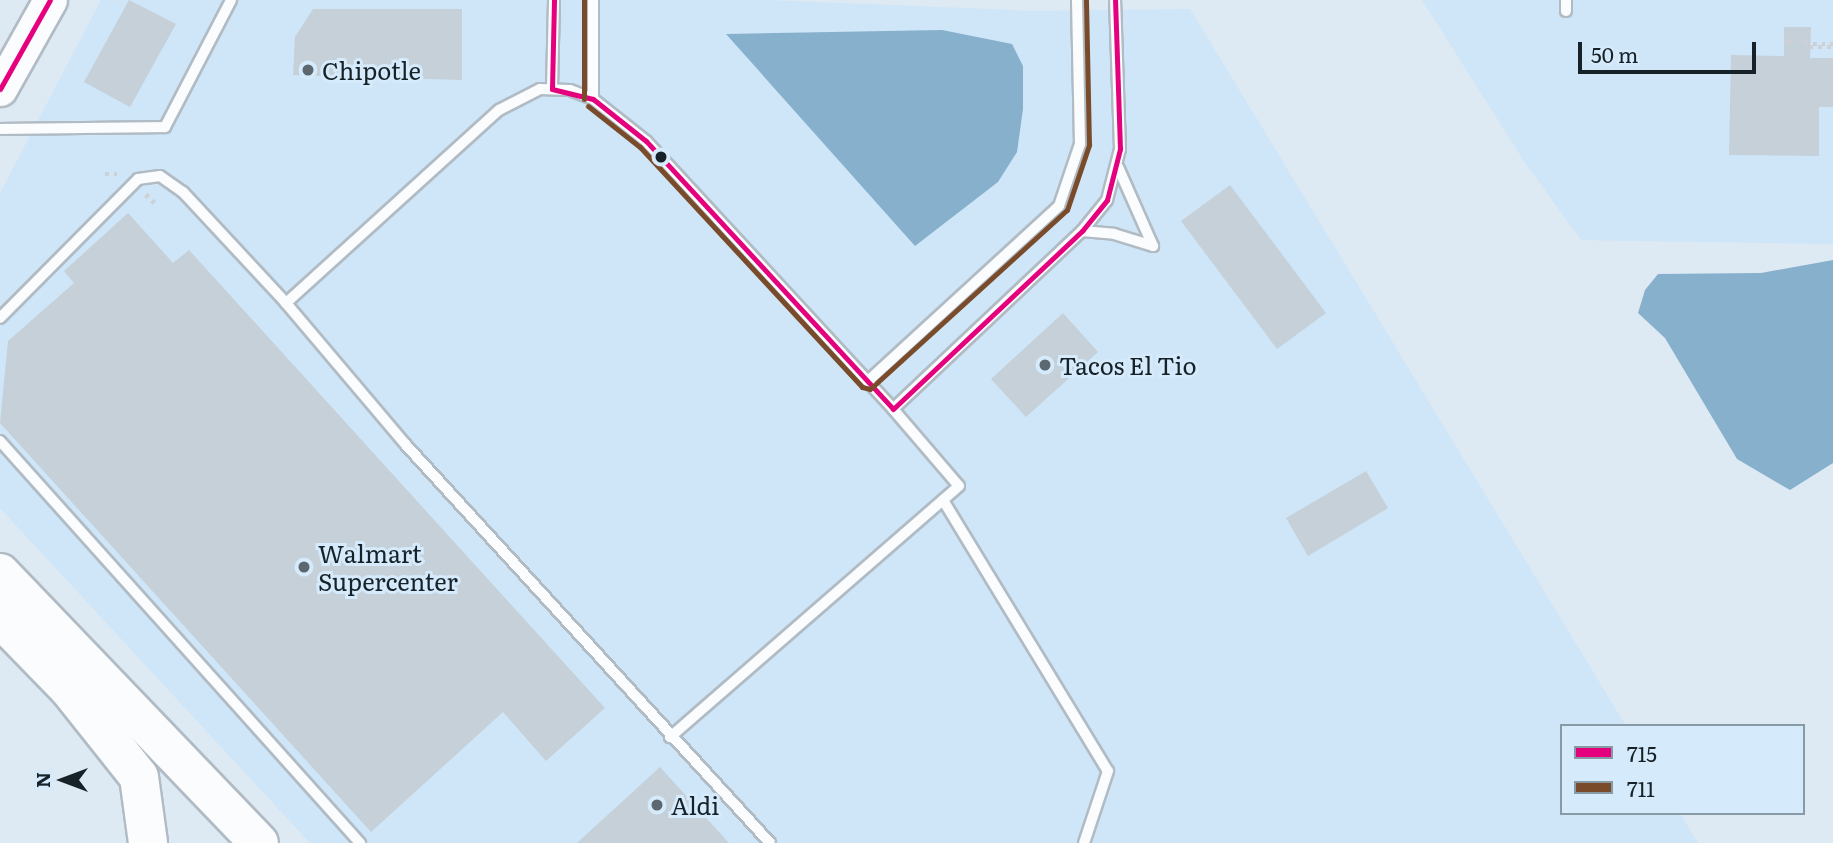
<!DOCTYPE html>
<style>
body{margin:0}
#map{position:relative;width:1833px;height:843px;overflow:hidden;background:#dde9f3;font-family:Literata,serif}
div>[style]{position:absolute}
.built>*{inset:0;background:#cee6f8}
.water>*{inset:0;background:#87b0cc}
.building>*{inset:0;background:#c5d0d9}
.path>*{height:4.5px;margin-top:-2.25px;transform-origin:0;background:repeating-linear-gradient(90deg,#cdd0d4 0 3.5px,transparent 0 8.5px)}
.roads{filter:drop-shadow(2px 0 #b1bbc4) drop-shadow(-2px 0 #b1bbc4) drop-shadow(0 2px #b1bbc4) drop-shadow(0 -2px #b1bbc4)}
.service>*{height:10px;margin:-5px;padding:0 5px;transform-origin:5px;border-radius:5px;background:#fafcfd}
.primary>*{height:33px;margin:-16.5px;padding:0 16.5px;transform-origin:16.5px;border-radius:16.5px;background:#fafcfd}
.motorway>*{height:38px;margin:-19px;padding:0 19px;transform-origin:19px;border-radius:19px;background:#fafcfd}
.bus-1>*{height:5px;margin:-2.5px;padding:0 2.5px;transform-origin:2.5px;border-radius:2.5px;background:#e5007d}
.bus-2>*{height:5px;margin:-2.5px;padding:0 2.5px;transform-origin:2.5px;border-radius:2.5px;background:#7a4b2a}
.dots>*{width:19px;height:19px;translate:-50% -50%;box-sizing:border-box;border:4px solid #d5eafb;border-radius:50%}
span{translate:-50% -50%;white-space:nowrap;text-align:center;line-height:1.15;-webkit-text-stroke:6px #d5eafb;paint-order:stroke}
.poi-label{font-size:24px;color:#172128}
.left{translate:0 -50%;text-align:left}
.legend{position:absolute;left:1560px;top:724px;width:245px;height:91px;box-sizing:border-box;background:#d5eafb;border:2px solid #899aa7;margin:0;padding:9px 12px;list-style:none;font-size:21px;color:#172128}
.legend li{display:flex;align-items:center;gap:14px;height:35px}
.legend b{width:35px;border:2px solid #899aa7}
.north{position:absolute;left:28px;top:745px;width:70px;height:70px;-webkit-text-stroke:5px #d5eafb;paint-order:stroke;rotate:270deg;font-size:19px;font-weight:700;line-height:28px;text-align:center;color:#172128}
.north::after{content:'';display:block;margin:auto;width:24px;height:32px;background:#172128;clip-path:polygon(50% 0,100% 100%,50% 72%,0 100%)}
.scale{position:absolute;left:1578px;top:42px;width:178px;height:32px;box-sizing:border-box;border:4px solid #172128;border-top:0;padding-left:9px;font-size:21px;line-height:24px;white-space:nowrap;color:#172128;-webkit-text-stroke:5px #d5eafb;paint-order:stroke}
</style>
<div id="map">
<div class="built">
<div style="clip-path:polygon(101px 0,769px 0,1034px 11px,1190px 9px,1626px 726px,1562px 726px,1562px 813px,1680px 813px,1698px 843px,310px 843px,0 508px,0 193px)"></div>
<div style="clip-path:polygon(1422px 0,1833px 0,1833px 244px,1581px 240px,1524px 161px)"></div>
</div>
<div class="water">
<div style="clip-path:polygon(942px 30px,1012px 44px,1023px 66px,1023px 109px,1017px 152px,998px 182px,915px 246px,726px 34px)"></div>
<div style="clip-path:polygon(1833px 260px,1833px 463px,1790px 490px,1737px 459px,1665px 338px,1638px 313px,1645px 290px,1658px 274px,1761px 273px)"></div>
</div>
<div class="building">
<div style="clip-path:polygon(129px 0,176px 24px,130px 107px,84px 82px)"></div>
<div style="clip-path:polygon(313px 9px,462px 9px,462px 80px,293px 75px,295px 37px)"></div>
<div style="clip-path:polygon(1784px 27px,1811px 27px,1810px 58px,1833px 58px,1833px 107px,1819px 107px,1819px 156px,1729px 155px,1731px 55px,1784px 56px)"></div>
<div style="clip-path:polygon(1230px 185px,1326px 313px,1277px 349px,1181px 221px)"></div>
<div style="clip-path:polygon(128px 213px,173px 263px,189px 250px,605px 708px,546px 761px,503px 712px,371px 832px,0 423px,8px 341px,74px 283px,64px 271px)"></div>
<div style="clip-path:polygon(1063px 313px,1098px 352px,1026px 417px,991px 379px)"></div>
<div style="clip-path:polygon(1366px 471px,1388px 508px,1308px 556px,1286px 518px)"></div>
<div style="clip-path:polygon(660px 767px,729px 843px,577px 843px)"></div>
</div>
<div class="path">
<div style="left:1789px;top:39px;width:8px;rotate:90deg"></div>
<div style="left:1806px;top:39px;width:8px;rotate:90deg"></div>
<div style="left:1813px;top:44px;width:20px"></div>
<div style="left:1810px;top:47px;width:23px"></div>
<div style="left:105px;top:174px;width:13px"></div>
<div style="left:146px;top:194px;width:17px;rotate:45deg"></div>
</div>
<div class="roads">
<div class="service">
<div style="left:593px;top:0;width:99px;rotate:90deg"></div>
<div style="left:1566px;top:11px;width:11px;rotate:-90deg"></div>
<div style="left:552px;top:89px;width:89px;rotate:-88.7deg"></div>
<div style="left:0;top:129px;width:165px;rotate:-0.7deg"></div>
<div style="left:165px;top:127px;width:143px;rotate:-62.5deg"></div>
<div style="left:1082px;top:231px;width:32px;rotate:5deg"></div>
<div style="left:1114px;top:234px;width:41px;rotate:17.1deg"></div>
<div style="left:1153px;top:246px;width:86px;rotate:-113.9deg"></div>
<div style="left:286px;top:303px;width:287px;rotate:-42.2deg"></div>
<div style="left:499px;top:110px;width:46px;rotate:-27.1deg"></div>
<div style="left:540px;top:89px;width:30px;rotate:2deg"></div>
<div style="left:570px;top:90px;width:25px;rotate:21deg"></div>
<div style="left:593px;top:99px;width:68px;rotate:38.4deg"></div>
<div style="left:646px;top:141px;width:364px;rotate:47.3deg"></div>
<div style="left:893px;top:409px;width:101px;rotate:49.4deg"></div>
<div style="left:959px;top:486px;width:383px;rotate:139deg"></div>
<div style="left:0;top:318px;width:196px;rotate:-45.2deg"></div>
<div style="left:138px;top:179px;width:22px;rotate:-8deg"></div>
<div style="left:160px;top:176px;width:28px;rotate:35deg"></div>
<div style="left:183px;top:192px;width:151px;rotate:47.1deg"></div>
<div style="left:286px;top:303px;width:186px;rotate:49.8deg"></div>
<div style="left:406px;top:445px;width:539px;rotate:47.55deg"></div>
<div style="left:868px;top:381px;width:259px;rotate:-42.5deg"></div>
<div style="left:1059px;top:206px;width:65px;rotate:-71.3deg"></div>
<div style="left:1080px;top:144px;width:144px;rotate:-91.2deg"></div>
<div style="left:893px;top:409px;width:260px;rotate:-43.3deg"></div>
<div style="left:1082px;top:231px;width:40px;rotate:-51deg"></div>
<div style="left:1107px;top:200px;width:53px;rotate:-75.7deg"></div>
<div style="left:1120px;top:149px;width:149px;rotate:-91.9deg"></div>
<div style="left:0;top:441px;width:540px;rotate:48.15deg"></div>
<div style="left:943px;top:500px;width:317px;rotate:58.7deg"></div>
<div style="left:1108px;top:771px;width:76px;rotate:108.4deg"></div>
</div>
<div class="primary">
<div style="left:0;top:89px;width:102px;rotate:-60.7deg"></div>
</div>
<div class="motorway">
<div style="left:0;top:573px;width:374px;rotate:46.2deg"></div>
<div style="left:0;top:618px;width:99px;rotate:45.8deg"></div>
<div style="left:69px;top:689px;width:112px;rotate:51.5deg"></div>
<div style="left:139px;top:777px;width:67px;rotate:82.2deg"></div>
</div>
</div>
<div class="bus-1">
<div style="left:0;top:89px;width:102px;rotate:-60.7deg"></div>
<div style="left:552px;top:89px;width:42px;rotate:13.7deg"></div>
<div style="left:593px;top:99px;width:68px;rotate:38.4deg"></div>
<div style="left:646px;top:141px;width:364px;rotate:47.3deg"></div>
<div style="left:552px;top:89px;width:89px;rotate:-88.7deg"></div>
<div style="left:893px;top:409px;width:260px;rotate:-43.3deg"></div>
<div style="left:1082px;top:231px;width:40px;rotate:-51deg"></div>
<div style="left:1107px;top:200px;width:53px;rotate:-75.7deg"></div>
<div style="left:1120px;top:149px;width:149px;rotate:-91.9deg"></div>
</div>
<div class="bus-2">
<div style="left:584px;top:0;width:99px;rotate:90deg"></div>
<div style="left:588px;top:106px;width:66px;rotate:38.3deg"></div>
<div style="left:640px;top:147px;width:327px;rotate:47.2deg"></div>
<div style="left:862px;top:387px;width:8px;rotate:14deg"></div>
<div style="left:870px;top:389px;width:266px;rotate:-42.3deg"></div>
<div style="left:1067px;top:210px;width:69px;rotate:-71.3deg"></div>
<div style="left:1089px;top:145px;width:145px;rotate:-91.2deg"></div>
</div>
<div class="dots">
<div style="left:308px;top:70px;background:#5c676f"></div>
<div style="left:661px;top:157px;background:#172128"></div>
<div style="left:1045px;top:365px;background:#5c676f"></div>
<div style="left:304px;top:567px;background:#5c676f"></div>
<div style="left:657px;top:805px;background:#5c676f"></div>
</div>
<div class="poi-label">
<span class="left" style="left:322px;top:70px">Chipotle</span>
<span class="left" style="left:1059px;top:365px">Tacos El Tio</span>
<span class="left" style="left:318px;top:567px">Walmart<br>Supercenter</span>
<span class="left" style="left:671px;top:805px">Aldi</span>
</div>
<ul class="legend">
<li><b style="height:9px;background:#e5007d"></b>715</li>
<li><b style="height:9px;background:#7a4b2a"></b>711</li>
</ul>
<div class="north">N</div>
<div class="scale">50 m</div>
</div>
